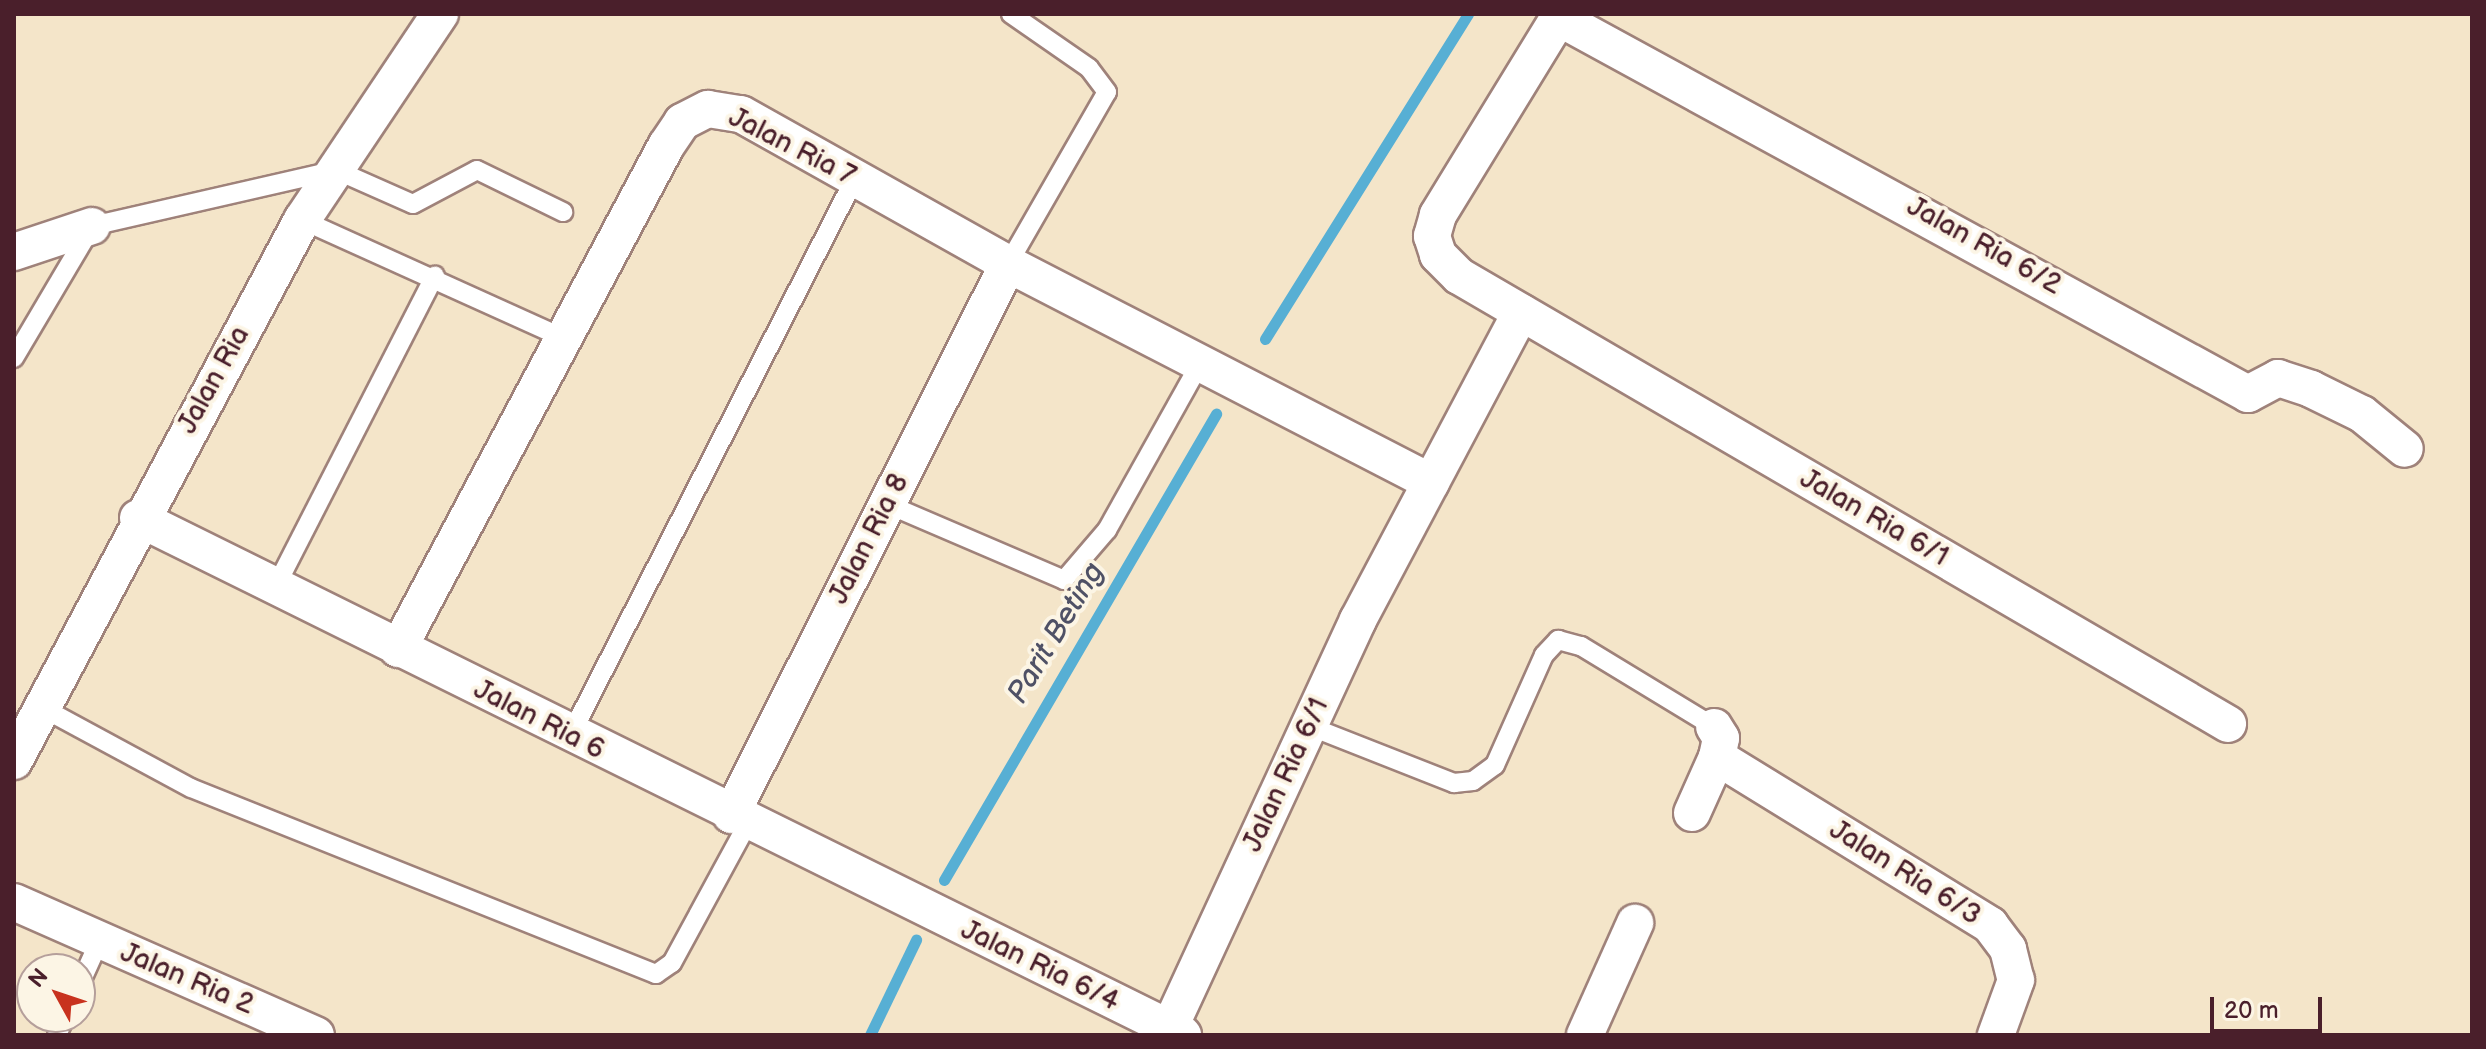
<!DOCTYPE html>
<style>
body{margin:0}
#map{position:relative;width:2486px;height:1049px;overflow:hidden;background:#f4e5c9;font-family:"Balsamiq Sans",sans-serif}
div>[style]{position:absolute}
.stream>*{height:11px;margin:-5.5px;padding:0 5.5px;transform-origin:5.5px;border-radius:5.5px;background:#57afd4}
.roads{filter:drop-shadow(2px 0 #9f827a) drop-shadow(-2px 0 #9f827a) drop-shadow(0 2px #9f827a) drop-shadow(0 -2px #9f827a)}
.service>*{height:18px;margin:-9px;padding:0 9px;transform-origin:9px;border-radius:9px;background:#fff}
.minor>*{height:36px;margin:-18px;padding:0 18px;transform-origin:18px;border-radius:18px;background:#fff}
span{translate:-50% -50%;white-space:nowrap;text-align:center;line-height:1.15;-webkit-text-stroke:8px #fcf5e5;paint-order:stroke}
.street-label{font-size:28px;color:#4a1f2b}
.water-label{font-size:30px;color:#4f5166;font-style:italic}
.frame{position:absolute;inset:0;border:16px solid #4a1f2b;pointer-events:none}
.north{position:absolute;left:16px;top:953px;width:80px;height:80px;box-sizing:border-box;background:#fcf5e5;border:2px solid #b59f9b;border-radius:50%;rotate:310deg;font-size:22px;font-weight:700;line-height:32px;text-align:center;color:#4a1f2b}
.north::after{content:'';display:block;margin:auto;width:28px;height:36px;background:#c8321e;clip-path:polygon(50% 0,100% 100%,50% 72%,0 100%)}
.scale{position:absolute;left:2210px;top:997px;width:112px;height:36px;box-sizing:border-box;border:4px solid #4a1f2b;border-top:0;padding-left:10px;font-size:24px;line-height:28px;white-space:nowrap;color:#4a1f2b;-webkit-text-stroke:6px #fcf5e5;paint-order:stroke}
</style>
<div id="map">
<div class="stream">
<div style="left:1265px;top:339px;width:383px;rotate:-58deg"></div>
<div style="left:944px;top:880px;width:540px;rotate:-59.73deg"></div>
<div style="left:870px;top:1035px;width:106px;rotate:-64.2deg"></div>
</div>
<div class="roads">
<div class="service">
<div style="left:302px;top:220px;width:286px;rotate:24.3deg"></div>
<div style="left:1008px;top:264px;width:198px;rotate:-60.1deg"></div>
<div style="left:1107px;top:92px;width:30px;rotate:-127deg"></div>
<div style="left:1089px;top:68px;width:95px;rotate:-145.3deg"></div>
<div style="left:14px;top:358px;width:153px;rotate:-59.4deg"></div>
<div style="left:92px;top:226px;width:250px;rotate:-12.9deg"></div>
<div style="left:336px;top:170px;width:84px;rotate:23.8deg"></div>
<div style="left:413px;top:204px;width:72px;rotate:-28deg"></div>
<div style="left:477px;top:170px;width:96px;rotate:26deg"></div>
<div style="left:887px;top:504px;width:193px;rotate:23.2deg"></div>
<div style="left:1064px;top:580px;width:66px;rotate:-49.3deg"></div>
<div style="left:1107px;top:530px;width:193px;rotate:-60.8deg"></div>
<div style="left:275px;top:588px;width:351px;rotate:-62.9deg"></div>
<div style="left:41px;top:707px;width:170px;rotate:28.4deg"></div>
<div style="left:191px;top:788px;width:501px;rotate:21.8deg"></div>
<div style="left:656px;top:974px;width:19px;rotate:-35deg"></div>
<div style="left:672px;top:963px;width:159px;rotate:-61.5deg"></div>
<div style="left:1309px;top:726px;width:156px;rotate:21.5deg"></div>
<div style="left:1454px;top:783px;width:19px;rotate:-6deg"></div>
<div style="left:1473px;top:781px;width:27px;rotate:-36deg"></div>
<div style="left:1495px;top:765px;width:120px;rotate:-66deg"></div>
<div style="left:1544px;top:655px;width:21px;rotate:-47deg"></div>
<div style="left:1558px;top:640px;width:24px;rotate:15deg"></div>
<div style="left:1581px;top:646px;width:156px;rotate:31.3deg"></div>
<div style="left:570px;top:736px;width:627px;rotate:-62.94deg"></div>
<div style="left:80px;top:984px;width:46px;rotate:-65.7deg"></div>
<div style="left:57px;top:1035px;width:20px;rotate:-66deg"></div>
</div>
<div class="minor">
<div style="left:1561px;top:14px;width:236px;rotate:121.5deg"></div>
<div style="left:1438px;top:215px;width:22px;rotate:106deg"></div>
<div style="left:1432px;top:236px;width:20px;rotate:72deg"></div>
<div style="left:1438px;top:255px;width:30px;rotate:45deg"></div>
<div style="left:1459px;top:276px;width:890px;rotate:30.22deg"></div>
<div style="left:1559px;top:18px;width:785px;rotate:28.62deg"></div>
<div style="left:2248px;top:394px;width:34px;rotate:-28deg"></div>
<div style="left:2278px;top:378px;width:35px;rotate:18deg"></div>
<div style="left:2311px;top:389px;width:57px;rotate:26.1deg"></div>
<div style="left:2362px;top:414px;width:55px;rotate:39.1deg"></div>
<div style="left:14px;top:252px;width:82px;rotate:-18.4deg"></div>
<div style="left:138px;top:518px;width:1166px;rotate:26.32deg"></div>
<div style="left:398px;top:649px;width:570px;rotate:-61.95deg"></div>
<div style="left:666px;top:146px;width:29px;rotate:-56deg"></div>
<div style="left:682px;top:122px;width:29px;rotate:-27deg"></div>
<div style="left:708px;top:109px;width:33px;rotate:9deg"></div>
<div style="left:741px;top:114px;width:306px;rotate:29.3deg"></div>
<div style="left:1008px;top:264px;width:476px;rotate:27.3deg"></div>
<div style="left:1717px;top:757px;width:321px;rotate:31.6deg"></div>
<div style="left:1990px;top:925px;width:30px;rotate:53deg"></div>
<div style="left:2008px;top:949px;width:32px;rotate:76deg"></div>
<div style="left:2016px;top:980px;width:59px;rotate:110deg"></div>
<div style="left:14px;top:761px;width:613px;rotate:-61.97deg"></div>
<div style="left:302px;top:220px;width:248px;rotate:-56.2deg"></div>
<div style="left:1692px;top:813px;width:61px;rotate:-65.9deg"></div>
<div style="left:1717px;top:757px;width:19px;rotate:-78deg"></div>
<div style="left:1721px;top:738px;width:13px;rotate:-122deg"></div>
<div style="left:731px;top:815px;width:617px;rotate:-63.31deg"></div>
<div style="left:14px;top:902px;width:330px;rotate:23.8deg"></div>
<div style="left:1169px;top:1029px;width:451px;rotate:-65.2deg"></div>
<div style="left:1358px;top:620px;width:348px;rotate:-62.1deg"></div>
<div style="left:1585px;top:1035px;width:123px;rotate:-65.9deg"></div>
</div>
</div>
<div class="street-label">
<span style="left:792px;top:147px;rotate:27deg">Jalan Ria 7</span>
<span style="left:1984px;top:246px;rotate:29deg">Jalan Ria 6/2</span>
<span style="left:214px;top:380px;rotate:-61deg">Jalan Ria</span>
<span style="left:1874px;top:518px;rotate:30deg">Jalan Ria 6/1</span>
<span style="left:869px;top:539px;rotate:-63deg">Jalan Ria 8</span>
<span style="left:539px;top:720px;rotate:27deg">Jalan Ria 6</span>
<span style="left:1286px;top:775px;rotate:-65deg">Jalan Ria 6/1</span>
<span style="left:1905px;top:873px;rotate:32deg">Jalan Ria 6/3</span>
<span style="left:1040px;top:966px;rotate:26deg">Jalan Ria 6/4</span>
<span style="left:187px;top:979px;rotate:23deg">Jalan Ria 2</span>
</div>
<div class="water-label">
<span style="left:1056px;top:633px;rotate:-59deg">Parit Beting</span>
</div>
<div class="frame"></div>
<div class="north">N</div>
<div class="scale">20 m</div>
</div>
